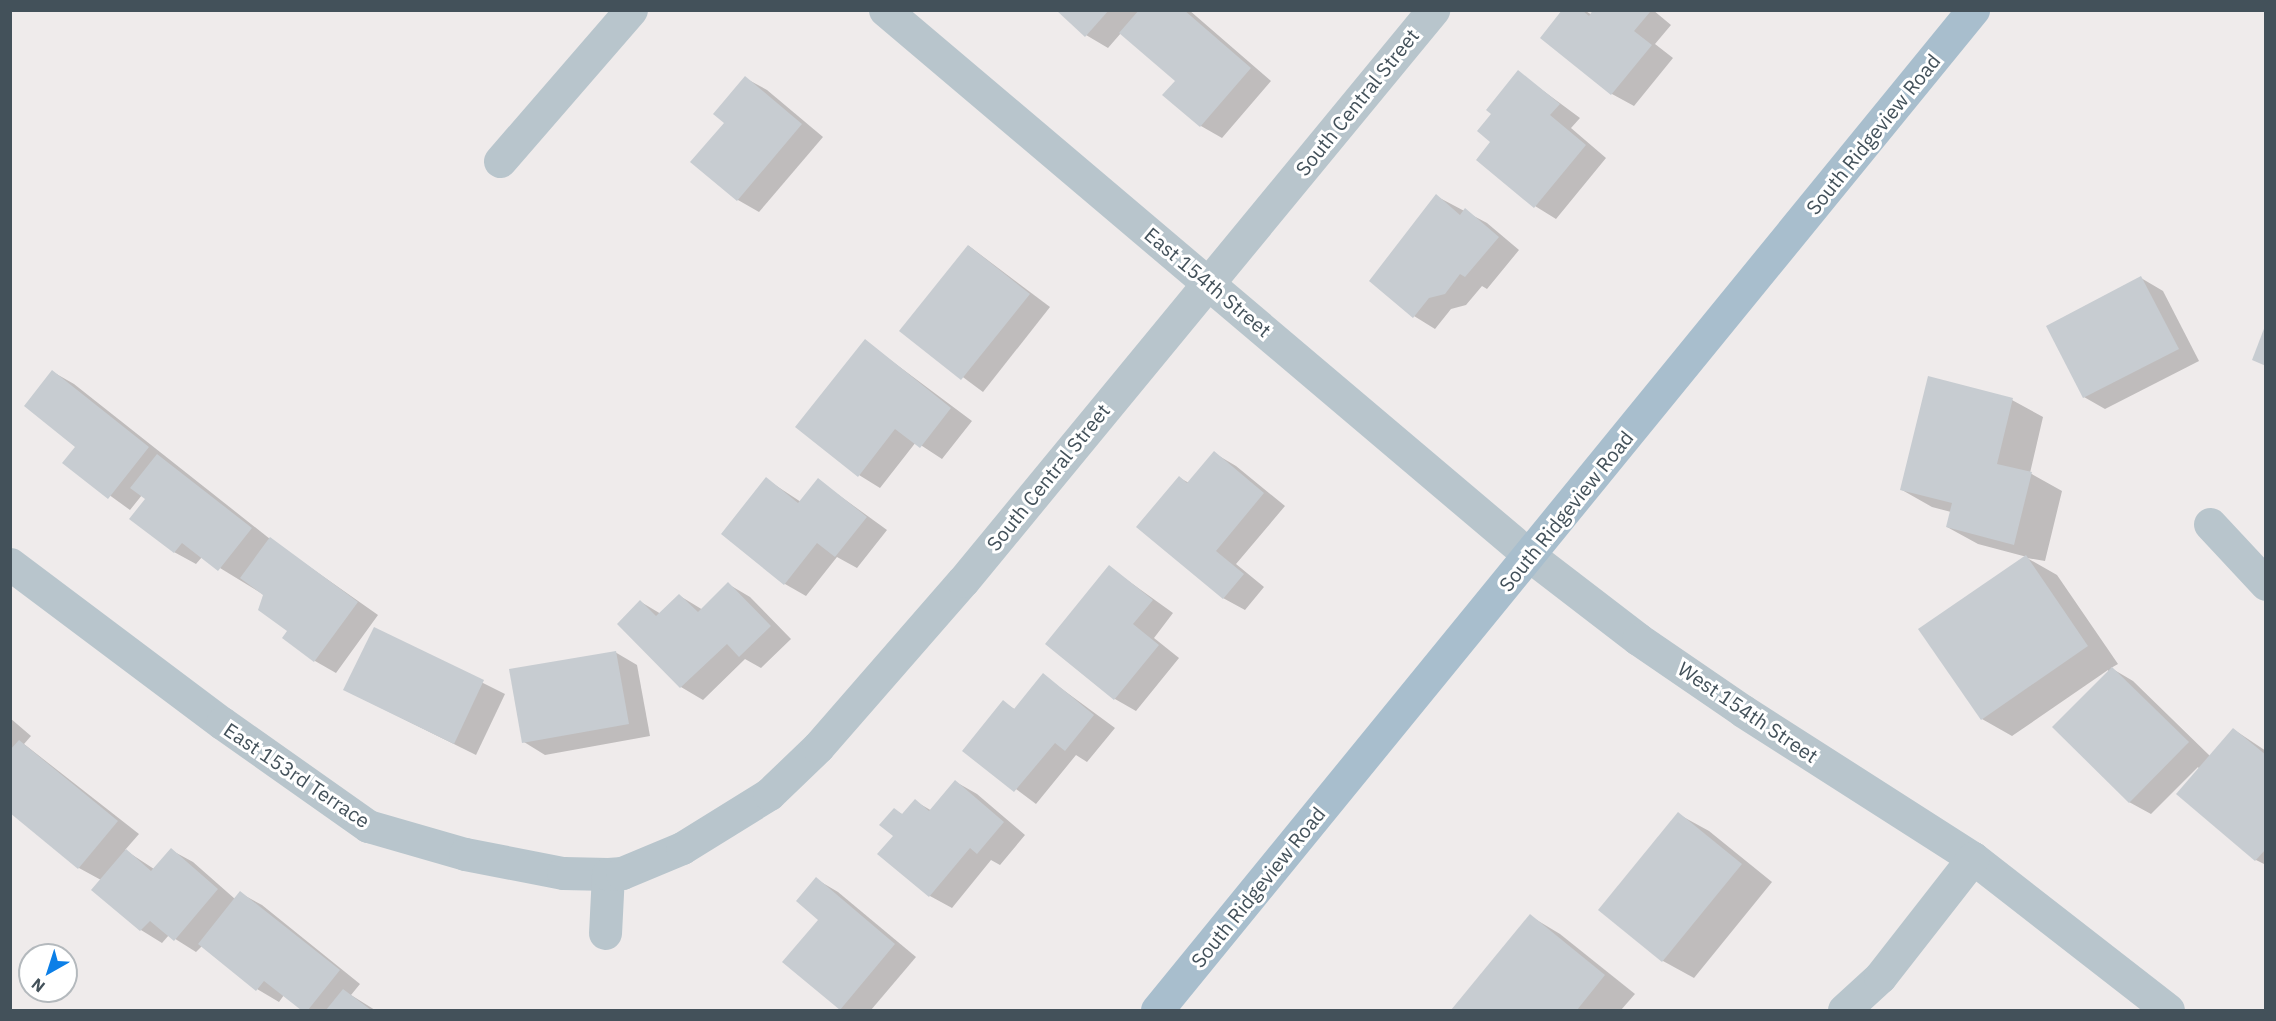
<!DOCTYPE html>
<style>
body{margin:0}
#map{position:relative;width:2276px;height:1021px;overflow:hidden;background:#efebeb;font-family:"IBM Plex Sans",sans-serif}
div>[style]{position:absolute}
.shadow>*{inset:0;background:#0003}
.building>*{inset:0;background:#c7ccd1}
.minor>*{height:33px;margin:-16.5px;padding:0 16.5px;transform-origin:16.5px;border-radius:16.5px;background:#b8c5cc}
.major>*{height:33px;margin:-16.5px;padding:0 16.5px;transform-origin:16.5px;border-radius:16.5px;background:#a8becd}
span{translate:-50% -50%;white-space:nowrap;text-align:center;line-height:1.15;-webkit-text-stroke:6px #fff;paint-order:stroke}
.street-label{font-size:20px;color:#43515a}
.frame{position:absolute;inset:0;border:12px solid #43515a;pointer-events:none}
.north{position:absolute;left:18px;top:943px;width:60px;height:60px;box-sizing:border-box;background:#fff;border:2px solid #b4b9bd;border-radius:50%;rotate:219deg;font-size:16px;font-weight:700;line-height:24px;text-align:center;color:#43515a}
.north::after{content:'';display:block;margin:auto;width:21px;height:27px;background:#0c7fe7;clip-path:polygon(50% 0,100% 100%,50% 72%,0 100%)}
</style>
<div id="map">
<div class="shadow">
<div style="clip-path:polygon(1059px 10px,1189px 10px,1271px 81px,1222px 138px,1201px 126px,1177px 81px,1121px 33px,1108px 48px,1086px 35px)"></div>
<div style="clip-path:polygon(1564px 10px,1584px 10px,1592px 15px,1595px 10px,1653px 10px,1671px 25px,1655px 44px,1673px 58px,1634px 106px,1612px 94px,1542px 38px)"></div>
<div style="clip-path:polygon(1518px 72px,1580px 118px,1571px 128px,1606px 158px,1556px 219px,1535px 206px,1492px 142px,1493px 114px)"></div>
<div style="clip-path:polygon(745px 78px,767px 90px,823px 137px,759px 212px,738px 200px,726px 123px)"></div>
<div style="clip-path:polygon(1436px 196px,1487px 223px,1519px 250px,1487px 289px,1482px 286px,1466px 305px,1451px 309px,1435px 329px,1414px 316px)"></div>
<div style="clip-path:polygon(969px 246px,1050px 307px,983px 392px,901px 331px)"></div>
<div style="clip-path:polygon(2141px 278px,2163px 291px,2199px 361px,2105px 409px,2084px 397px)"></div>
<div style="clip-path:polygon(865px 341px,972px 421px,942px 459px,916px 442px,880px 488px,859px 475px)"></div>
<div style="clip-path:polygon(53px 372px,74px 384px,270px 539px,378px 615px,336px 673px,315px 661px,264px 595px,202px 557px,196px 564px,174px 552px,147px 498px,142px 495px,130px 510px,65px 463px,77px 447px)"></div>
<div style="clip-path:polygon(2012px 400px,2043px 417px,2030px 473px,2062px 491px,2045px 561px,2027px 558px,2057px 575px,2118px 664px,2111px 668px,2133px 681px,2210px 756px,2233px 729px,2266px 751px,2266px 865px,2256px 860px,2198px 767px,2151px 814px,2129px 802px,2108px 670px,2012px 736px,1982px 719px,2027px 557px,1978px 544px,1947px 527px,1951px 512px,1932px 507px,1902px 490px)"></div>
<div style="clip-path:polygon(1214px 453px,1236px 466px,1285px 506px,1236px 564px,1264px 587px,1245px 610px,1223px 598px,1180px 478px,1189px 483px)"></div>
<div style="clip-path:polygon(766px 479px,801px 502px,818px 480px,887px 530px,857px 568px,837px 557px,806px 596px,785px 584px)"></div>
<div style="clip-path:polygon(1109px 567px,1173px 613px,1154px 638px,1179px 658px,1136px 711px,1115px 699px)"></div>
<div style="clip-path:polygon(728px 584px,750px 597px,791px 639px,761px 668px,745px 659px,703px 700px,681px 687px,619px 624px,641px 602px,661px 614px,680px 596px,703px 610px)"></div>
<div style="clip-path:polygon(375px 629px,505px 694px,476px 755px,345px 690px)"></div>
<div style="clip-path:polygon(615px 652px,637px 665px,650px 736px,545px 755px,524px 742px)"></div>
<div style="clip-path:polygon(1043px 675px,1115px 728px,1087px 762px,1076px 755px,1036px 804px,964px 750px,1003px 702px,1016px 710px)"></div>
<div style="clip-path:polygon(10px 718px,31px 736px,24px 744px,139px 834px,125px 850px,154px 869px,171px 850px,193px 862px,235px 899px,240px 893px,262px 905px,360px 984px,351px 995px,375px 1010px,304px 1010px,284px 995px,279px 1002px,257px 989px,202px 946px,196px 952px,169px 935px,162px 943px,141px 930px,93px 889px,101px 880px,79px 868px,10px 811px)"></div>
<div style="clip-path:polygon(956px 782px,977px 794px,1025px 835px,1000px 865px,991px 860px,952px 908px,930px 896px,879px 853px,895px 836px,894px 810px,904px 815px,915px 801px,932px 811px)"></div>
<div style="clip-path:polygon(1678px 814px,1709px 831px,1772px 882px,1694px 978px,1663px 961px,1600px 910px)"></div>
<div style="clip-path:polygon(816px 879px,838px 892px,916px 957px,871px 1010px,841px 1009px,820px 920px)"></div>
<div style="clip-path:polygon(1530px 916px,1560px 934px,1635px 994px,1621px 1010px,1454px 1010px)"></div>
</div>
<div class="building">
<div style="clip-path:polygon(1056px 10px,1109px 10px,1085px 37px)"></div>
<div style="clip-path:polygon(1139px 10px,1184px 10px,1251px 68px,1200px 127px,1162px 95px,1175px 81px,1119px 33px)"></div>
<div style="clip-path:polygon(1562px 10px,1582px 10px,1589px 16px,1593px 10px,1650px 12px,1634px 31px,1652px 45px,1611px 95px,1540px 38px)"></div>
<div style="clip-path:polygon(1518px 70px,1560px 104px,1550px 115px,1586px 145px,1534px 208px,1476px 160px,1490px 142px,1477px 131px,1491px 114px,1486px 110px)"></div>
<div style="clip-path:polygon(745px 76px,802px 124px,737px 201px,690px 162px,724px 123px,713px 114px)"></div>
<div style="clip-path:polygon(1436px 194px,1460px 215px,1465px 208px,1499px 237px,1465px 277px,1460px 274px,1445px 294px,1429px 298px,1413px 318px,1369px 281px)"></div>
<div style="clip-path:polygon(968px 245px,1030px 294px,961px 380px,899px 331px)"></div>
<div style="clip-path:polygon(2141px 276px,2179px 349px,2083px 398px,2046px 326px)"></div>
<div style="clip-path:polygon(2265px 326px,2266px 326px,2266px 366px,2252px 360px)"></div>
<div style="clip-path:polygon(865px 339px,951px 408px,920px 448px,895px 429px,858px 477px,795px 427px)"></div>
<div style="clip-path:polygon(52px 370px,149px 447px,108px 499px,62px 463px,75px 447px,24px 406px)"></div>
<div style="clip-path:polygon(1928px 376px,2013px 398px,1997px 464px,2032px 472px,2014px 545px,1946px 527px,1952px 503px,1900px 490px)"></div>
<div style="clip-path:polygon(1214px 451px,1264px 493px,1216px 551px,1244px 574px,1223px 599px,1136px 527px,1179px 476px,1187px 483px)"></div>
<div style="clip-path:polygon(157px 454px,252px 528px,218px 571px,182px 543px,174px 553px,129px 519px,145px 499px,130px 488px)"></div>
<div style="clip-path:polygon(766px 477px,798px 503px,818px 478px,867px 517px,835px 557px,817px 543px,784px 585px,721px 534px)"></div>
<div style="clip-path:polygon(270px 537px,358px 602px,314px 662px,282px 638px,287px 631px,258px 610px,263px 595px,240px 578px)"></div>
<div style="clip-path:polygon(2026px 555px,2088px 646px,1981px 720px,1918px 629px)"></div>
<div style="clip-path:polygon(1109px 565px,1153px 600px,1133px 624px,1159px 645px,1114px 700px,1045px 644px)"></div>
<div style="clip-path:polygon(728px 582px,771px 626px,739px 657px,727px 644px,680px 688px,617px 624px,640px 600px,656px 616px,679px 594px,698px 612px)"></div>
<div style="clip-path:polygon(374px 627px,484px 680px,454px 744px,343px 690px)"></div>
<div style="clip-path:polygon(616px 651px,629px 724px,522px 743px,509px 669px)"></div>
<div style="clip-path:polygon(2112px 667px,2189px 742px,2129px 803px,2052px 727px)"></div>
<div style="clip-path:polygon(1043px 673px,1094px 715px,1065px 751px,1055px 743px,1014px 792px,962px 751px,1003px 700px,1014px 709px)"></div>
<div style="clip-path:polygon(2233px 728px,2266px 755px,2266px 849px,2255px 861px,2176px 794px)"></div>
<div style="clip-path:polygon(19px 740px,118px 821px,78px 869px,10px 813px,10px 750px)"></div>
<div style="clip-path:polygon(955px 780px,1004px 822px,977px 854px,970px 848px,929px 897px,877px 854px,893px 836px,879px 825px,894px 808px,902px 814px,915px 799px,929px 811px)"></div>
<div style="clip-path:polygon(1678px 812px,1742px 864px,1662px 962px,1598px 910px)"></div>
<div style="clip-path:polygon(171px 848px,218px 889px,174px 941px,150px 921px,140px 931px,91px 890px,126px 849px,151px 871px)"></div>
<div style="clip-path:polygon(816px 877px,895px 944px,840px 1010px,782px 962px,818px 920px,796px 901px)"></div>
<div style="clip-path:polygon(240px 891px,340px 970px,308px 1010px,301px 1010px,264px 981px,256px 991px,198px 944px)"></div>
<div style="clip-path:polygon(1530px 914px,1605px 975px,1577px 1010px,1451px 1010px)"></div>
<div style="clip-path:polygon(343px 989px,371px 1010px,326px 1010px)"></div>
</div>
<div class="minor">
<div style="left:885px;top:10px;width:845px;rotate:40.25deg"></div>
<div style="left:1530px;top:556px;width:136px;rotate:37.5deg"></div>
<div style="left:1638px;top:639px;width:127px;rotate:34.4deg"></div>
<div style="left:1743px;top:711px;width:273px;rotate:32.6deg"></div>
<div style="left:1973px;top:858px;width:247px;rotate:37.9deg"></div>
<div style="left:500px;top:161px;width:200px;rotate:-49.1deg"></div>
<div style="left:2210px;top:524px;width:82px;rotate:47deg"></div>
<div style="left:10px;top:564px;width:265px;rotate:36.9deg"></div>
<div style="left:222px;top:723px;width:179px;rotate:35.2deg"></div>
<div style="left:368px;top:826px;width:101px;rotate:16.1deg"></div>
<div style="left:465px;top:854px;width:100px;rotate:11deg"></div>
<div style="left:563px;top:873px;width:45px;rotate:1.3deg"></div>
<div style="left:608px;top:874px;width:59px;rotate:92.9deg"></div>
<div style="left:608px;top:874px;width:14px;rotate:-4deg"></div>
<div style="left:622px;top:873px;width:65px;rotate:-22.6deg"></div>
<div style="left:682px;top:848px;width:102px;rotate:-31.8deg"></div>
<div style="left:769px;top:794px;width:68px;rotate:-43.8deg"></div>
<div style="left:818px;top:747px;width:220px;rotate:-48.9deg"></div>
<div style="left:963px;top:581px;width:740px;rotate:-50.54deg"></div>
<div style="left:1844px;top:1010px;width:49px;rotate:-42.5deg"></div>
<div style="left:1880px;top:977px;width:151px;rotate:-52deg"></div>
</div>
<div class="major">
<div style="left:1157px;top:1010px;width:1291px;rotate:-50.79deg"></div>
</div>
<div class="street-label">
<span style="left:1357px;top:102px;rotate:-51deg">South Central Street</span>
<span style="left:1873px;top:134px;rotate:-51deg">South Ridgeview Road</span>
<span style="left:1208px;top:282px;rotate:40deg">East 154th Street</span>
<span style="left:1048px;top:477px;rotate:-51deg">South Central Street</span>
<span style="left:1566px;top:511px;rotate:-51deg">South Ridgeview Road</span>
<span style="left:1748px;top:712px;rotate:34deg">West 154th Street</span>
<span style="left:297px;top:775px;rotate:34deg">East 153rd Terrace</span>
<span style="left:1258px;top:887px;rotate:-51deg">South Ridgeview Road</span>
</div>
<div class="frame"></div>
<div class="north">N</div>
</div>
